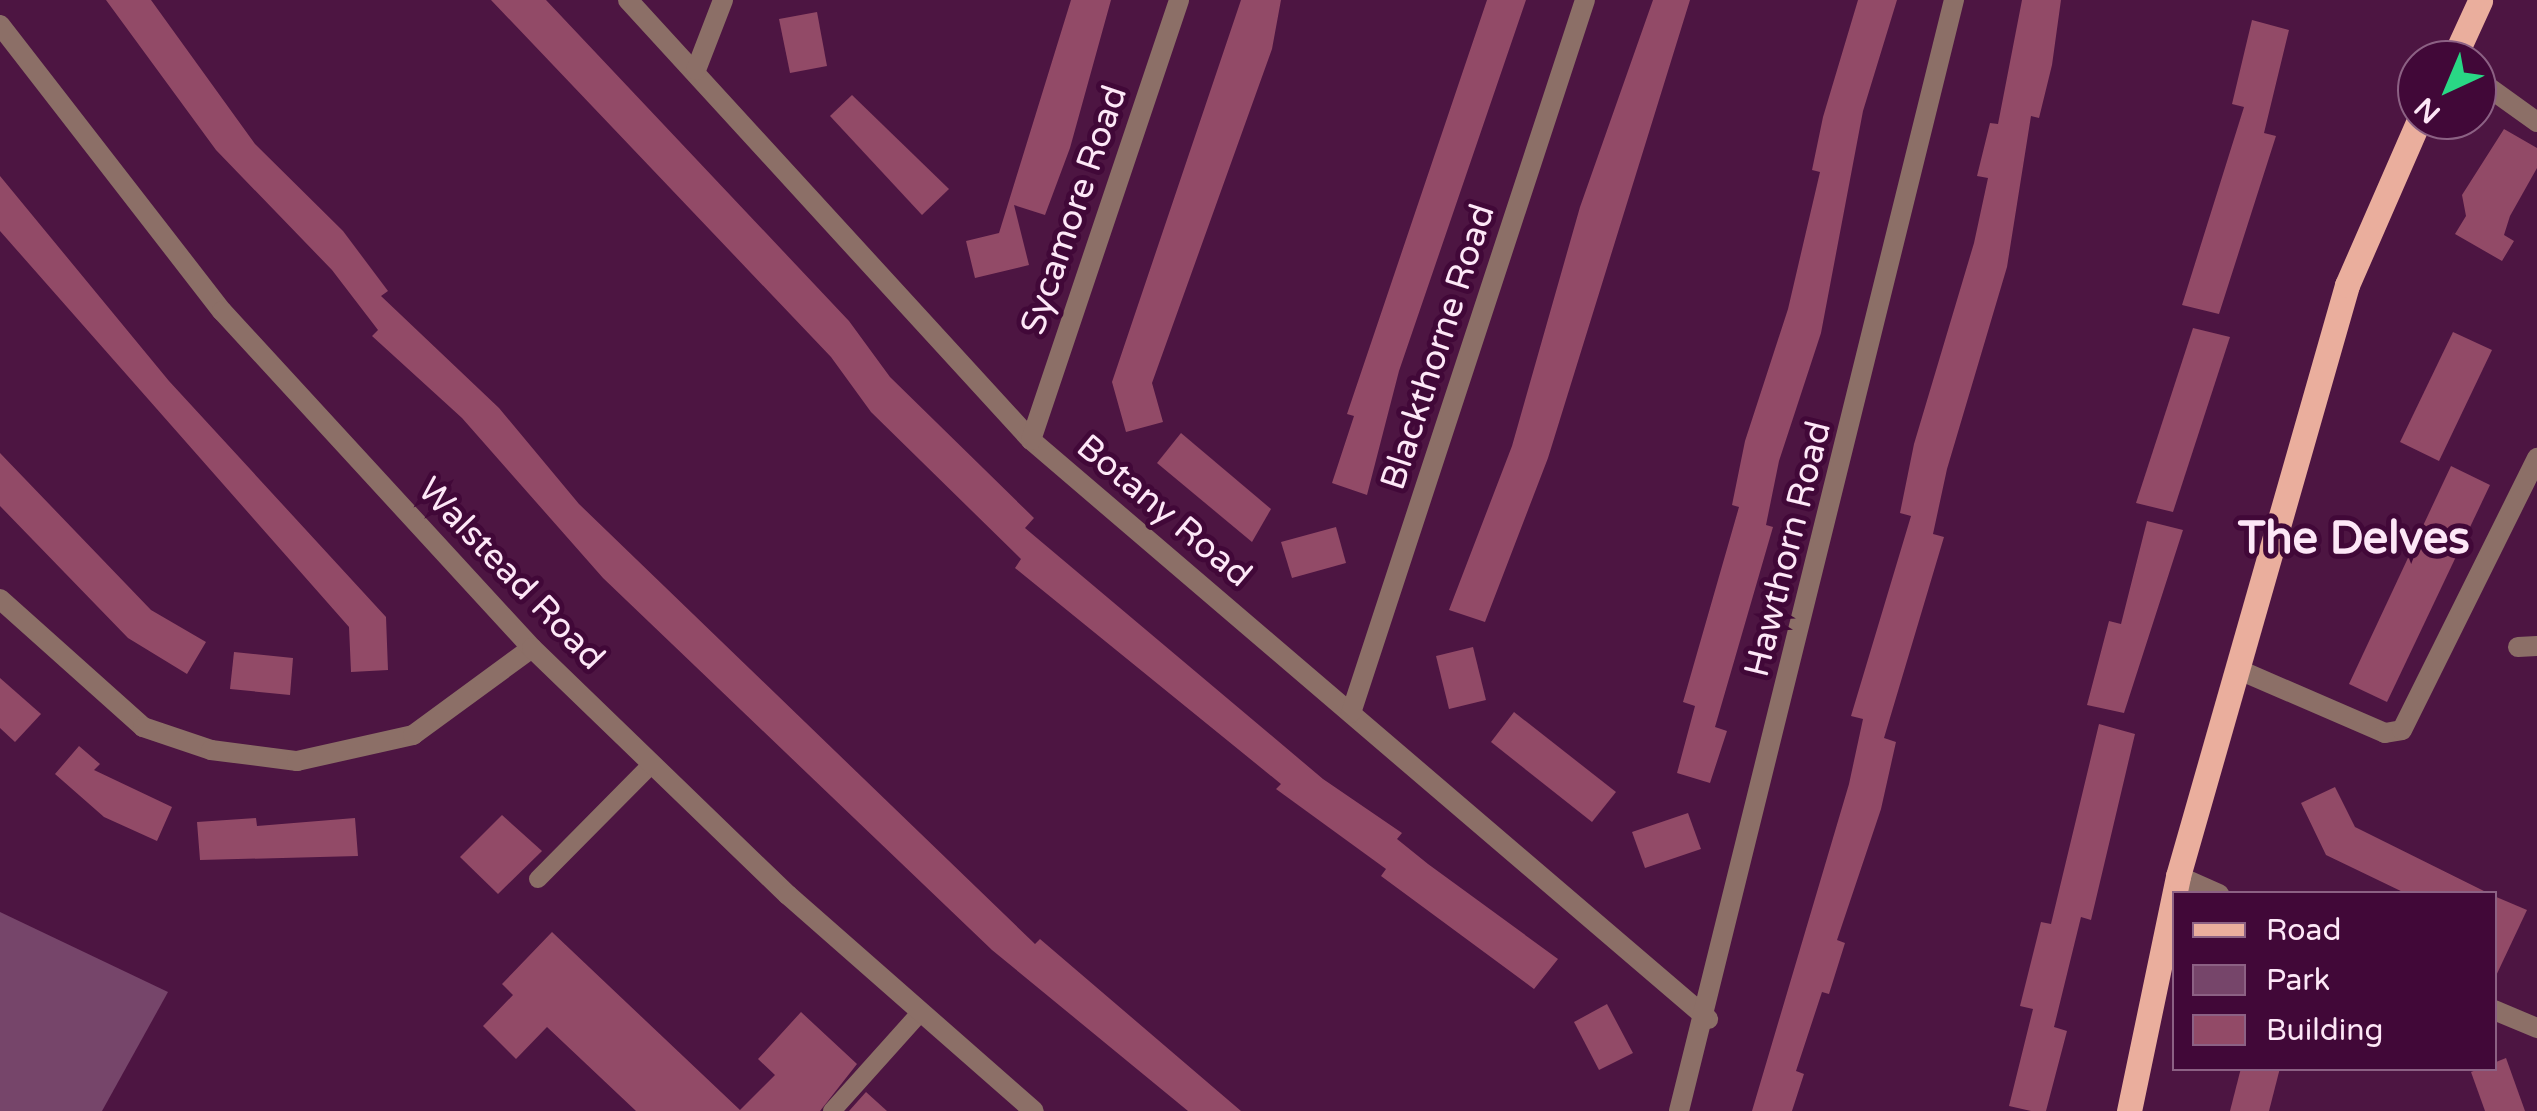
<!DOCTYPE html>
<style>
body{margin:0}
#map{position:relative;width:2537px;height:1111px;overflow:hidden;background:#4d1542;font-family:"Varela Round",sans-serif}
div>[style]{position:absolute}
.green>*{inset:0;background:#76456a}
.building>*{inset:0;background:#924a67}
.service>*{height:18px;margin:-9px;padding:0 9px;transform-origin:9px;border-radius:9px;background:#8c6f67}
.minor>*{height:20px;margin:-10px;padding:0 10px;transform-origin:10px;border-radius:10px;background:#8c6f67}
.tertiary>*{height:20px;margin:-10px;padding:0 10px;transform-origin:10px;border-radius:10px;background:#8c6f67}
.primary>*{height:25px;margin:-12.5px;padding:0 12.5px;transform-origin:12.5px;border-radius:12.5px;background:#eaae9d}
span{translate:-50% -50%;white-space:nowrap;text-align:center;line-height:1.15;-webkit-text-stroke:10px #410838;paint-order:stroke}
.street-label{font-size:35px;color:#fde7f7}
.district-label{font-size:45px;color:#fde7f7;font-weight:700}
.legend{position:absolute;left:2172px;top:891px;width:325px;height:180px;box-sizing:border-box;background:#410838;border:2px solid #8c6184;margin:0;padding:12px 18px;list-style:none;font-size:30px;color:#fde7f7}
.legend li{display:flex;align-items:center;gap:20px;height:50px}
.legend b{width:50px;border:2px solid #8c6184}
.north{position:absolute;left:2397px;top:40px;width:100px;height:100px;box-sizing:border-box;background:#410838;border:2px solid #8c6184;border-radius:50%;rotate:224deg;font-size:28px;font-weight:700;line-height:40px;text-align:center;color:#fde7f7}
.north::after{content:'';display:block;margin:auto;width:35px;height:45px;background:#29d885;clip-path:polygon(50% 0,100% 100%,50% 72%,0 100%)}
</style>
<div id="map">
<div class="green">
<div style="clip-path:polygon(0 912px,168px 992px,102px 1111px,0 1111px)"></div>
</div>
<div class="building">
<div style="clip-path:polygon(106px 0,151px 0,255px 144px,343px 231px,388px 291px,381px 296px,499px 408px,579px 504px,1035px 944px,1040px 939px,1241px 1111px,1188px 1111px,992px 950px,603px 578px,462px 418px,372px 336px,378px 330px,332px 270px,216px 150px)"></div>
<div style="clip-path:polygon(491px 0,546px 0,849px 321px,890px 377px,1034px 518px,1025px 528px,1323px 779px,1402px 833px,1397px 839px,1428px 864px,1558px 959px,1534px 989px,1381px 876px,1386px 869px,1276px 789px,1281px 784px,1015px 568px,1021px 559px,871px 412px,831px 357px)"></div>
<div style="clip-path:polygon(1071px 0,1111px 0,1070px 148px,1045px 215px,1014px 205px,1029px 265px,975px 278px,966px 241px,999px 233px)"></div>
<div style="clip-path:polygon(1241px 0,1281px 0,1272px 49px,1152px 383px,1163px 422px,1126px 432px,1112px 382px)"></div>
<div style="clip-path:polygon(1487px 0,1526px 0,1399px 371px,1367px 495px,1332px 483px,1354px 416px,1347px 414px)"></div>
<div style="clip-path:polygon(1653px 0,1690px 0,1548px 458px,1485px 622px,1449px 610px,1512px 446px,1580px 207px)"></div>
<div style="clip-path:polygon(1858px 0,1897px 0,1863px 111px,1821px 333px,1779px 461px,1766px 525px,1773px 527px,1715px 727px,1727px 731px,1710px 783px,1677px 773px,1695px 706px,1683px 702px,1739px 507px,1732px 505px,1745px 441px,1788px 309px,1820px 172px,1812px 170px,1823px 117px)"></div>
<div style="clip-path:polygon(2022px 0,2061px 0,2052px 65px,2039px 118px,2031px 116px,2007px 267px,1947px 469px,1933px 534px,1944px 537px,1884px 738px,1896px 742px,1881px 809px,1837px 940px,1845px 943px,1829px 994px,1822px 992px,1796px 1071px,1804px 1074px,1792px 1111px,1752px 1111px,1849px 784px,1863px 719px,1851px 716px,1911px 516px,1900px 513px,1914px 444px,1974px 243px,1988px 178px,1977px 176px,1990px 123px,1998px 124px)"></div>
<div style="clip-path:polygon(817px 12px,827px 66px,790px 73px,779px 19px)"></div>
<div style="clip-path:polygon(2252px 20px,2289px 30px,2264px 133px,2276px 136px,2219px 314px,2182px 305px,2244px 107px,2232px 104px)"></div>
<div style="clip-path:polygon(852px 95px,949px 189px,922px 215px,830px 116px)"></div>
<div style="clip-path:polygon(2504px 129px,2537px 148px,2537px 168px,2510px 216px,2504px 235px,2514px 241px,2502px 261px,2455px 234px,2466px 216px,2462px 195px)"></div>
<div style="clip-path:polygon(0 176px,169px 381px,386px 617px,388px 670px,351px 672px,349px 627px,0 231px)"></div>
<div style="clip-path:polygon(2193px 328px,2230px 337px,2173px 512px,2136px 503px)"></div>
<div style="clip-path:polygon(2453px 332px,2492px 350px,2439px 461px,2400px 442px)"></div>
<div style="clip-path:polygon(1181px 433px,1271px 509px,1252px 542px,1157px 463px)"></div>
<div style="clip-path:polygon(0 453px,151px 610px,206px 642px,187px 674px,128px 638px,0 506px)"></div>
<div style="clip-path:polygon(2451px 466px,2490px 485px,2387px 702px,2349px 684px)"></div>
<div style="clip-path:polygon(2147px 521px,2183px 530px,2124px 713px,2087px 705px,2109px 621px,2121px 624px)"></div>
<div style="clip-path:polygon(1336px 527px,1346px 563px,1292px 578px,1281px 542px)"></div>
<div style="clip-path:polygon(1473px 647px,1486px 700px,1449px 709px,1436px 656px)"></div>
<div style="clip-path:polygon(234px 652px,293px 658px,290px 695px,230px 689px)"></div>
<div style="clip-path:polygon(0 678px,41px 714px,15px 742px,0 728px)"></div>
<div style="clip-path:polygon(1514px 712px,1616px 792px,1592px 822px,1491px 742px)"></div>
<div style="clip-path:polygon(2099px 724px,2135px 734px,2091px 920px,2081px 917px,2054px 1027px,2067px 1031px,2046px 1111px,2031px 1111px,2009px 1106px,2033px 1009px,2020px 1006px,2041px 922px,2051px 924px)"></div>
<div style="clip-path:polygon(79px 746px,100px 764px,94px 770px,172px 807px,157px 841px,104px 817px,55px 774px)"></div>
<div style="clip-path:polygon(2335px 787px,2355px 827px,2490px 894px,2407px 894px,2326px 855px,2301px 803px)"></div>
<div style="clip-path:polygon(1688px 813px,1701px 849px,1645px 868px,1632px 832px)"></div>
<div style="clip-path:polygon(502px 815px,542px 851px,498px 894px,460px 857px)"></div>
<div style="clip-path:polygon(256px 818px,257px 826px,355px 818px,358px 856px,200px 860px,197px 822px)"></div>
<div style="clip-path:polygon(2494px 896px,2527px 910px,2494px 980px)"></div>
<div style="clip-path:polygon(552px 932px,740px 1110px,775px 1075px,758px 1059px,801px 1012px,857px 1064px,820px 1111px,636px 1111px,547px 1027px,516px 1059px,483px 1026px,513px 995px,502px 984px)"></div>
<div style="clip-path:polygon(1607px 1004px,1633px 1053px,1599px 1070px,1574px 1022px)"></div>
<div style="clip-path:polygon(2506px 1058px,2525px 1111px,2485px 1111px,2471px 1072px)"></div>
<div style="clip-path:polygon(2241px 1068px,2280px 1068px,2269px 1111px,2230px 1111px)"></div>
<div style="clip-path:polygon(866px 1092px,887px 1111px,849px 1111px)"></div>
</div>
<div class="service">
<div style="left:538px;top:879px;width:162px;rotate:-45.3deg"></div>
<div style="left:832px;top:1111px;width:132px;rotate:-48.1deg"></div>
</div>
<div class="minor">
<div style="left:628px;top:0;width:597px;rotate:47.51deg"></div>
<div style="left:1031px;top:440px;width:891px;rotate:40.54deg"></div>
<div style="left:696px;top:70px;width:75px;rotate:-68.9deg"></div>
<div style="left:2477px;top:79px;width:74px;rotate:35.6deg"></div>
<div style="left:1031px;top:440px;width:464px;rotate:-71.4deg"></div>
<div style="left:0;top:599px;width:192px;rotate:41.8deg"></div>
<div style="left:143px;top:727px;width:72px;rotate:18.7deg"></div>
<div style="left:211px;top:750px;width:87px;rotate:7.3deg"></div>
<div style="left:297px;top:761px;width:119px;rotate:-12.6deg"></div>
<div style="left:413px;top:735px;width:147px;rotate:-36.2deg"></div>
<div style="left:2518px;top:647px;width:19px;rotate:-3deg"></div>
<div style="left:2237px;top:669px;width:161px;rotate:23.4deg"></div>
<div style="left:2385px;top:733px;width:17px;rotate:-10deg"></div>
<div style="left:2402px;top:730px;width:304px;rotate:-63.6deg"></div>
<div style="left:1351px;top:713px;width:750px;rotate:-71.83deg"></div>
<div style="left:2178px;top:876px;width:45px;rotate:23.7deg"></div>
<div style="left:2494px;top:1010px;width:47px;rotate:22.7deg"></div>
<div style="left:1679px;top:1111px;width:1145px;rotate:-76.1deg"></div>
</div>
<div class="tertiary">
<div style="left:0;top:25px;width:362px;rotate:52.2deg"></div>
<div style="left:222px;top:311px;width:458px;rotate:47.4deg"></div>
<div style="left:532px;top:648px;width:356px;rotate:44deg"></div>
<div style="left:788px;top:895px;width:327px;rotate:41.3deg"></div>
</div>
<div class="primary">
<div style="left:2453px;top:60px;width:65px;rotate:-65.4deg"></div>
<div style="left:2129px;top:1111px;width:240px;rotate:-78.2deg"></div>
<div style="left:2178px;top:876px;width:615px;rotate:-74.04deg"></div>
<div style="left:2347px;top:285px;width:180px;rotate:-66.4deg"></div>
</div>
<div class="street-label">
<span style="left:1074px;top:210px;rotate:-71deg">Sycamore Road</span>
<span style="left:1438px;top:347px;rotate:-72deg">Blackthorne Road</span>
<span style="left:1164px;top:511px;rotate:40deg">Botany Road</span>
<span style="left:1788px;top:549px;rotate:-76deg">Hawthorn Road</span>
<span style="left:511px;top:574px;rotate:46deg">Walstead Road</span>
</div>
<div class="district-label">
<span style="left:2354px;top:540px">The Delves</span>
</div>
<ul class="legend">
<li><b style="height:12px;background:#eaae9d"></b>Road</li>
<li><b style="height:28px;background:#76456a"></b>Park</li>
<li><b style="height:28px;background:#924a67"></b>Building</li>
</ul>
<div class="north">N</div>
</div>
